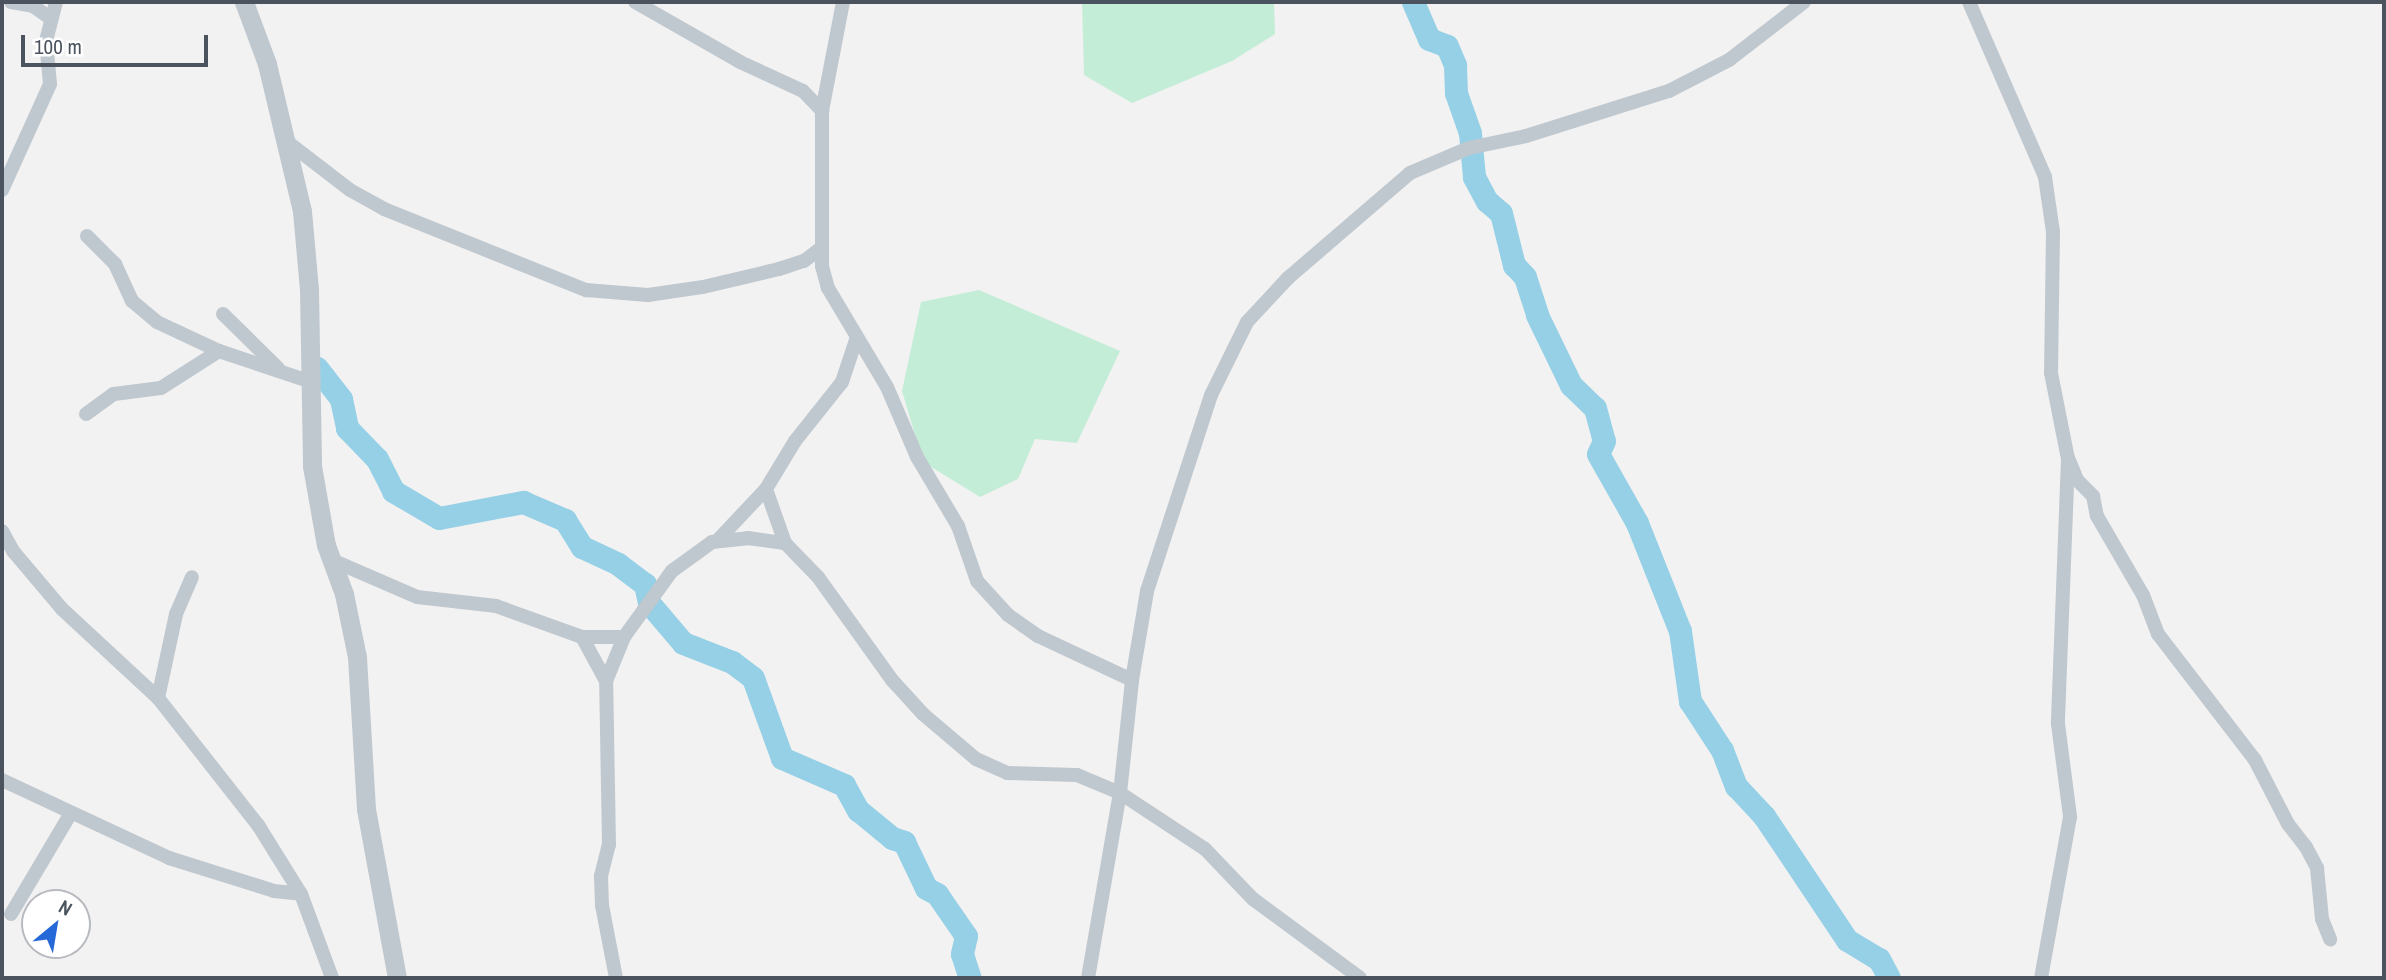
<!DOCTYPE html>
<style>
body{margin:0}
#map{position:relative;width:2386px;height:980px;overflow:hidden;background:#f3f2f2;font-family:"Archivo Narrow",sans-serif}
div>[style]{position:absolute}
.green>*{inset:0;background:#c4edd7}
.river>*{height:23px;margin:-11.5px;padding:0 11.5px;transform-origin:11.5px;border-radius:11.5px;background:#95d0e6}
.minor>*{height:14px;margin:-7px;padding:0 7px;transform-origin:7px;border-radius:7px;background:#c0c8cf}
.tertiary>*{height:19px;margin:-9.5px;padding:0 9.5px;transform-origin:9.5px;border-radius:9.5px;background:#c0c8cf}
span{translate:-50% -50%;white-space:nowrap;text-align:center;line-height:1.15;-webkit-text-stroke:6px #fff;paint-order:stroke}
.frame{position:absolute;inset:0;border:4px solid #4a535e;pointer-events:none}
.north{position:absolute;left:21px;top:889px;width:70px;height:70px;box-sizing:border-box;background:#fff;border:2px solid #b7babf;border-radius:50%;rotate:30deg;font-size:19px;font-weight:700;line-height:28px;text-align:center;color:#4a535e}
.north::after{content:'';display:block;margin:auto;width:24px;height:32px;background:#2768d8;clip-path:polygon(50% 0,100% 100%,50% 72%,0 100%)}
.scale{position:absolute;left:21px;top:35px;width:187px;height:32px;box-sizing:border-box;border:4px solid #4a535e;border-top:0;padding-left:9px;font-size:21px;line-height:24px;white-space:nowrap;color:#4a535e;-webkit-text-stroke:5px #fff;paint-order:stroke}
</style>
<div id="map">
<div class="green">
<div style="clip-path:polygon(1082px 2px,1274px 2px,1275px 34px,1232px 61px,1132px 103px,1084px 75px)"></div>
<div style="clip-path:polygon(979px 290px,1120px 351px,1077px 443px,1035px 439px,1018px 479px,980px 497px,923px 462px,902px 391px,921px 302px)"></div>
</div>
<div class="river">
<div style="left:1413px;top:2px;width:40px;rotate:66.6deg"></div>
<div style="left:1429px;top:39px;width:19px;rotate:21deg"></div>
<div style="left:1447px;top:46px;width:21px;rotate:67deg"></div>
<div style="left:1455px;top:65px;width:28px;rotate:88deg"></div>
<div style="left:1456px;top:93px;width:42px;rotate:70.7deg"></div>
<div style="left:1470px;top:133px;width:44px;rotate:84.8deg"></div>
<div style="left:1474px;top:177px;width:27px;rotate:62deg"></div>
<div style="left:1487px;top:201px;width:18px;rotate:41deg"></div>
<div style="left:1501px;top:213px;width:54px;rotate:76deg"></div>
<div style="left:1514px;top:265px;width:16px;rotate:47deg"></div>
<div style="left:1525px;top:277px;width:40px;rotate:72deg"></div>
<div style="left:1537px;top:315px;width:78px;rotate:64.1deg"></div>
<div style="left:1571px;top:385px;width:33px;rotate:44deg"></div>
<div style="left:1595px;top:408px;width:34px;rotate:75deg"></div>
<div style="left:1604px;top:441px;width:14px;rotate:115deg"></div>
<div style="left:1598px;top:454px;width:79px;rotate:60.5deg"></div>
<div style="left:1637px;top:523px;width:116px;rotate:68.3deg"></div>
<div style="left:1680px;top:631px;width:71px;rotate:81.9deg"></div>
<div style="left:1690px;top:701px;width:59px;rotate:56.9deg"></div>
<div style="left:1722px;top:750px;width:39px;rotate:69deg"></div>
<div style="left:1736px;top:786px;width:41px;rotate:47deg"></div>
<div style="left:1764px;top:816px;width:149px;rotate:56.2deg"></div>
<div style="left:1847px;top:940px;width:37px;rotate:31deg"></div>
<div style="left:1879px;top:959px;width:21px;rotate:62deg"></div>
<div style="left:317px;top:368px;width:39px;rotate:52deg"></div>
<div style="left:341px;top:399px;width:30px;rotate:78deg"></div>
<div style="left:347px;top:428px;width:43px;rotate:45.9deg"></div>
<div style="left:377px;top:459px;width:36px;rotate:63deg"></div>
<div style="left:393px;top:491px;width:53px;rotate:30.4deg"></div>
<div style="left:439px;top:518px;width:86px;rotate:-10.8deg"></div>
<div style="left:523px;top:502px;width:46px;rotate:23.2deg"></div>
<div style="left:565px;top:520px;width:32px;rotate:58deg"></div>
<div style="left:582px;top:547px;width:40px;rotate:25deg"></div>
<div style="left:618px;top:564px;width:34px;rotate:37deg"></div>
<div style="left:645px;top:584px;width:19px;rotate:78deg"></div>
<div style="left:649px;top:603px;width:52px;rotate:49.6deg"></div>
<div style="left:683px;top:643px;width:53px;rotate:21.2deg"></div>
<div style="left:732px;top:662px;width:26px;rotate:37deg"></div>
<div style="left:753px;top:678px;width:85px;rotate:70.1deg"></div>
<div style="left:782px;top:758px;width:68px;rotate:23.5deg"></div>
<div style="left:844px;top:785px;width:29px;rotate:61deg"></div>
<div style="left:858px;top:810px;width:44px;rotate:39.5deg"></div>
<div style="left:892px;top:838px;width:13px;rotate:18deg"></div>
<div style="left:904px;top:842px;width:51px;rotate:64.4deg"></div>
<div style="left:926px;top:888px;width:13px;rotate:29deg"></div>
<div style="left:937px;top:894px;width:51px;rotate:55.4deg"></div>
<div style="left:966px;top:936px;width:18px;rotate:103deg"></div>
<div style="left:962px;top:954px;width:25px;rotate:72deg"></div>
</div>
<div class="minor">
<div style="left:11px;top:2px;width:22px;rotate:10deg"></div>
<div style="left:33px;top:6px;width:21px;rotate:35deg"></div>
<div style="left:635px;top:2px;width:121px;rotate:29.7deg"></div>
<div style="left:740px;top:62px;width:69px;rotate:24.7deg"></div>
<div style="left:803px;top:91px;width:28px;rotate:46deg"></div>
<div style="left:822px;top:111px;width:155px;rotate:90deg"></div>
<div style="left:822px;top:266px;width:23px;rotate:75deg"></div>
<div style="left:828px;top:288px;width:115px;rotate:59.2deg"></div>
<div style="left:887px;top:387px;width:76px;rotate:66.8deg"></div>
<div style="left:917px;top:457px;width:80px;rotate:59.3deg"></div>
<div style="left:958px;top:526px;width:58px;rotate:70.9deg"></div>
<div style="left:977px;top:581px;width:46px;rotate:47.6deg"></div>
<div style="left:1008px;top:615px;width:37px;rotate:35deg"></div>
<div style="left:1038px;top:636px;width:104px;rotate:25.1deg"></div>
<div style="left:1969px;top:2px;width:191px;rotate:66.5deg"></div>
<div style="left:2045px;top:177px;width:56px;rotate:81.7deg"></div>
<div style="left:2053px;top:232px;width:141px;rotate:90.8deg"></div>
<div style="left:2051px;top:373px;width:88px;rotate:78.8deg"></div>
<div style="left:2068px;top:459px;width:265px;rotate:92.2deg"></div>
<div style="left:2058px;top:724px;width:94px;rotate:82.6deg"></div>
<div style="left:2070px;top:817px;width:164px;rotate:100.2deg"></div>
<div style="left:822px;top:111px;width:111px;rotate:-79.1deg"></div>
<div style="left:285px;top:140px;width:82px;rotate:37.6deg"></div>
<div style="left:350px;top:190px;width:39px;rotate:29deg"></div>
<div style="left:384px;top:209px;width:218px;rotate:21.9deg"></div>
<div style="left:586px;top:290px;width:62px;rotate:4.6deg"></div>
<div style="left:648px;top:295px;width:56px;rotate:-8.3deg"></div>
<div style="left:703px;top:287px;width:78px;rotate:-13.3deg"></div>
<div style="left:779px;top:269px;width:26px;rotate:-18deg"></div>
<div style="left:804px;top:261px;width:21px;rotate:-37deg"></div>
<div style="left:2px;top:190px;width:116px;rotate:-65.6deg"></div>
<div style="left:50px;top:84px;width:43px;rotate:-95.3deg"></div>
<div style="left:46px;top:41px;width:40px;rotate:-75.6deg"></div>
<div style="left:87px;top:236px;width:40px;rotate:45deg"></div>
<div style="left:115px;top:264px;width:41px;rotate:65.3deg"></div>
<div style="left:132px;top:301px;width:33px;rotate:40deg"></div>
<div style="left:157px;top:322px;width:68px;rotate:25.1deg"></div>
<div style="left:219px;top:351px;width:94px;rotate:18.6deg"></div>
<div style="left:223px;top:314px;width:77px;rotate:44.5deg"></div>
<div style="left:86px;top:414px;width:34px;rotate:-36deg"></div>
<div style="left:114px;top:394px;width:47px;rotate:-7.3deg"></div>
<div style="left:161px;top:388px;width:69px;rotate:-32.5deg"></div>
<div style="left:2069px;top:460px;width:22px;rotate:68deg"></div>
<div style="left:2077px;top:480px;width:23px;rotate:45deg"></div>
<div style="left:2093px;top:496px;width:20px;rotate:79deg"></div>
<div style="left:2097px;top:516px;width:91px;rotate:59.8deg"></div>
<div style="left:2143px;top:595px;width:42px;rotate:69deg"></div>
<div style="left:2158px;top:634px;width:159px;rotate:52.4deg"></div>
<div style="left:2255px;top:760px;width:72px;rotate:62.7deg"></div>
<div style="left:2288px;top:824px;width:29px;rotate:52deg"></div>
<div style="left:2306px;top:847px;width:24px;rotate:62deg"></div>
<div style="left:2317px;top:868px;width:51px;rotate:84.4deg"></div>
<div style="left:2322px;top:919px;width:22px;rotate:68deg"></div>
<div style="left:766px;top:489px;width:56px;rotate:-58.9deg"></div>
<div style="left:795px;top:441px;width:75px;rotate:-51.5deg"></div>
<div style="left:842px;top:382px;width:44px;rotate:-71.6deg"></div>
<div style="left:2px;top:531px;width:23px;rotate:61deg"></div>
<div style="left:13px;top:551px;width:76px;rotate:49.8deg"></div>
<div style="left:62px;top:609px;width:131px;rotate:42.8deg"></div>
<div style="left:158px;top:698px;width:162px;rotate:51.8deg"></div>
<div style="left:258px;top:825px;width:81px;rotate:58.1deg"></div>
<div style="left:301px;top:894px;width:90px;rotate:69.7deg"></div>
<div style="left:717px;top:541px;width:71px;rotate:-46.7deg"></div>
<div style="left:766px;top:489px;width:57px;rotate:70.6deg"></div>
<div style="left:334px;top:561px;width:90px;rotate:23.4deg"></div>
<div style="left:417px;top:597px;width:80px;rotate:6.5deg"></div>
<div style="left:496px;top:606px;width:91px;rotate:19.8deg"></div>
<div style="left:582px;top:637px;width:42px"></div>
<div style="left:582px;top:637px;width:50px;rotate:61.4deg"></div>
<div style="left:158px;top:698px;width:86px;rotate:-77.9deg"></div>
<div style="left:176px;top:614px;width:40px;rotate:-66.6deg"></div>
<div style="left:2px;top:780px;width:184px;rotate:25deg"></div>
<div style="left:169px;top:858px;width:110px;rotate:17.4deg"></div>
<div style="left:274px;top:891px;width:27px;rotate:6deg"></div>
<div style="left:11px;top:914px;width:117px;rotate:-59.3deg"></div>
<div style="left:616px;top:978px;width:74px;rotate:-100.9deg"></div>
<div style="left:602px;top:905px;width:29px;rotate:-92deg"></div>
<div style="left:601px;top:876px;width:32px;rotate:-76deg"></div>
<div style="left:609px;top:845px;width:164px;rotate:-91deg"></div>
<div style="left:606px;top:681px;width:48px;rotate:-67.8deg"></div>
<div style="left:624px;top:637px;width:82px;rotate:-54deg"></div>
<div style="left:672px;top:571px;width:49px;rotate:-35.9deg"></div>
<div style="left:712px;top:542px;width:36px;rotate:-6deg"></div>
<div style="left:748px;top:538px;width:37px;rotate:8deg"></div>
<div style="left:785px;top:543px;width:47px;rotate:45.9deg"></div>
<div style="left:818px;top:577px;width:127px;rotate:54.3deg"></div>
<div style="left:892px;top:680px;width:46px;rotate:47.6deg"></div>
<div style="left:923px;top:714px;width:70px;rotate:40.3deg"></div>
<div style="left:976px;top:759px;width:34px;rotate:24deg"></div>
<div style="left:1007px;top:773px;width:70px;rotate:1.6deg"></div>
<div style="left:1077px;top:775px;width:47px;rotate:22.7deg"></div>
<div style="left:1120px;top:793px;width:102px;rotate:33.4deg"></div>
<div style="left:1205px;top:849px;width:69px;rotate:46.2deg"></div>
<div style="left:1253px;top:899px;width:133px;rotate:36.4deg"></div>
<div style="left:1088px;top:978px;width:188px;rotate:-80.2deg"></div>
<div style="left:1120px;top:793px;width:114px;rotate:-83.9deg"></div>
<div style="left:1132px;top:680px;width:90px;rotate:-80.4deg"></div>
<div style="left:1147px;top:591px;width:206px;rotate:-71.9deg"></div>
<div style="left:1211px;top:395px;width:81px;rotate:-63.7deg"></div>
<div style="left:1247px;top:322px;width:60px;rotate:-47deg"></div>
<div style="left:1288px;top:278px;width:161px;rotate:-40.7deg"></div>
<div style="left:1410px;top:173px;width:64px;rotate:-23deg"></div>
<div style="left:1469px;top:148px;width:58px;rotate:-11.9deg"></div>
<div style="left:1526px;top:136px;width:150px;rotate:-17.5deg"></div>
<div style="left:1669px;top:91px;width:68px;rotate:-27.3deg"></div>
<div style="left:1729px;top:60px;width:95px;rotate:-37.7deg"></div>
</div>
<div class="tertiary">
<div style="left:244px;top:2px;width:66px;rotate:69.6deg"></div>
<div style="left:267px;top:64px;width:151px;rotate:76.6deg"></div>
<div style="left:302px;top:211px;width:78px;rotate:84.9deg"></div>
<div style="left:309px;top:289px;width:177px;rotate:89deg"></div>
<div style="left:312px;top:466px;width:80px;rotate:80deg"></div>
<div style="left:326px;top:545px;width:52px;rotate:69.8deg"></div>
<div style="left:344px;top:594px;width:64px;rotate:78.3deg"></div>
<div style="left:357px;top:657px;width:152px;rotate:86.6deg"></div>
<div style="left:366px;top:809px;width:172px;rotate:79.6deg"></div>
</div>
<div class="frame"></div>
<div class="north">N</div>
<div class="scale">100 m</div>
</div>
